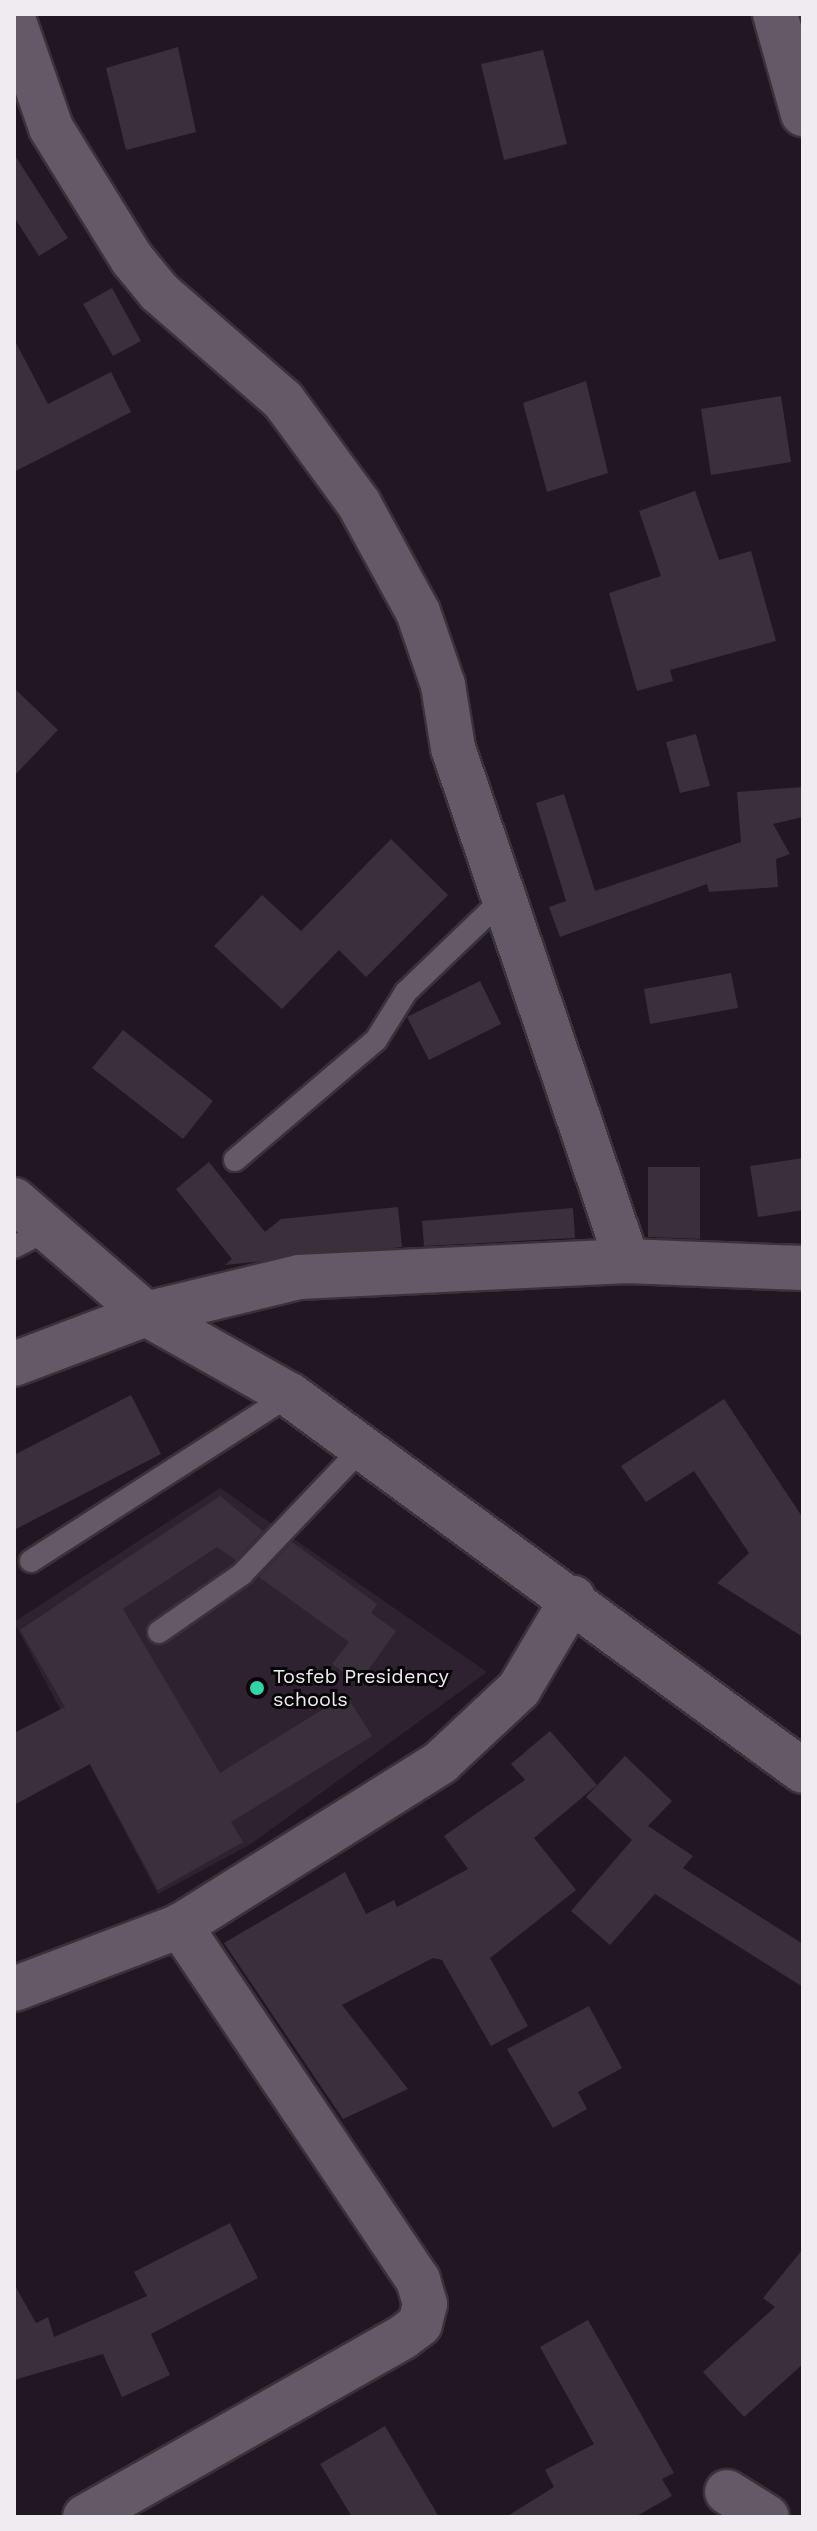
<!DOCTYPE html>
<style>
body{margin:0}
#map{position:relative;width:817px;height:2531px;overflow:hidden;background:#201722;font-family:"Work Sans",sans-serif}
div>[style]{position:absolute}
.built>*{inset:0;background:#2e2231}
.building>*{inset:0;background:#3a303c}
.roads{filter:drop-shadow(2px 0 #383239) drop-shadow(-2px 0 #383239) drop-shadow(0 2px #383239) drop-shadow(0 -2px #383239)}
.lane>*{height:22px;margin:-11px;padding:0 11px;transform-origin:11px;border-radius:11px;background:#645a67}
.street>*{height:44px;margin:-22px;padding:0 22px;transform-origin:22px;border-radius:22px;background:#645a67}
.secondary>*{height:44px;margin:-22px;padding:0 22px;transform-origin:22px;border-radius:22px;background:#645a67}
.dots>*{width:22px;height:22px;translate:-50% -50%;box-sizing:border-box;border:4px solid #080509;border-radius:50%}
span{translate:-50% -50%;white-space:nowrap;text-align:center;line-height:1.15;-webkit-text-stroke:6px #080509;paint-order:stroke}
.poi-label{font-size:20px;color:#f0eaf1}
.left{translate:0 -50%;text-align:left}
.frame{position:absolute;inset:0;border:16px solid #f0eaf1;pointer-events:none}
</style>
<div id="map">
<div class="built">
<div style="clip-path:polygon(220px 1488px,487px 1672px,251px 1844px,158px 1894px,14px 1622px)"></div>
</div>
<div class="building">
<div style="clip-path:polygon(178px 47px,196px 132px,126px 150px,106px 68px)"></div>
<div style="clip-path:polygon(543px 50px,567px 144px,504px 160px,481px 64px)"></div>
<div style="clip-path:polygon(14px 154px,68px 238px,39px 256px,14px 217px)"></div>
<div style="clip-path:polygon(112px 288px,141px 341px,113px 356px,83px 304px)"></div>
<div style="clip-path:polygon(14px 339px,48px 404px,111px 372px,131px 412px,14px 472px)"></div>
<div style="clip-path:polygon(586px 381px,608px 473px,547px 492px,523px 403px)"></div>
<div style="clip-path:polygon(781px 396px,791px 462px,711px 475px,701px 409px)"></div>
<div style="clip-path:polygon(695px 491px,719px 560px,751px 551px,776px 641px,670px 670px,673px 681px,637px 691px,609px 593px,661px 576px,639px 511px)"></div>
<div style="clip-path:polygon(14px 688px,58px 730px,14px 776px)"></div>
<div style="clip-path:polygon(696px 734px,710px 786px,680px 793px,666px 742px)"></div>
<div style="clip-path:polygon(803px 787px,803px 817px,773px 824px,790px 854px,776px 859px,778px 887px,709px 892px,707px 884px,560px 937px,549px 907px,566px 901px,536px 803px,564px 794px,595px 891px,741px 842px,737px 792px)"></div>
<div style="clip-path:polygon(391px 839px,448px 895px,366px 977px,339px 950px,282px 1009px,214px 946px,262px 895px,301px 931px)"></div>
<div style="clip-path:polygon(731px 973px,738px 1008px,650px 1024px,644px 989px)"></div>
<div style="clip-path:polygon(480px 981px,501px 1024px,429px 1060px,407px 1017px)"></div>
<div style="clip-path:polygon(123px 1030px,213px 1101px,183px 1139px,92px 1068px)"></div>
<div style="clip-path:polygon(803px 1158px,803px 1210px,758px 1217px,750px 1166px)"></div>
<div style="clip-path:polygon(209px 1162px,265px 1232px,281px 1219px,398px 1207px,402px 1247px,225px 1265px,232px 1259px,176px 1189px)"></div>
<div style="clip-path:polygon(648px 1167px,700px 1167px,700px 1239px,648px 1237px)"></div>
<div style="clip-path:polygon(573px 1208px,575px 1238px,424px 1246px,422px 1221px)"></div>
<div style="clip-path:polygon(131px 1395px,161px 1454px,14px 1530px,14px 1455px)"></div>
<div style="clip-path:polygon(724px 1399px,803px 1518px,803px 1637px,717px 1583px,749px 1553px,694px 1471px,646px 1502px,621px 1466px)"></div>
<div style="clip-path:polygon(220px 1496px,263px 1531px,236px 1560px,217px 1547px,123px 1609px,220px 1773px,346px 1695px,372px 1736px,231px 1822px,243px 1842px,158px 1890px,90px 1764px,14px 1805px,14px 1733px,65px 1707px,20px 1630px)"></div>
<div style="clip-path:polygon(292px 1542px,377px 1604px,371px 1613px,396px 1631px,359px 1683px,332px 1664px,349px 1642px,259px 1577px)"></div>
<div style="clip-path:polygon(550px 1731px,597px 1785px,534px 1838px,576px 1890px,490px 1958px,528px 2026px,491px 2046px,442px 1960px,433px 1958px,342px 2005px,408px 2089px,343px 2119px,224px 1943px,345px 1872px,366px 1914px,394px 1900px,397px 1907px,468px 1869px,444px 1836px,525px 1780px,511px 1764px)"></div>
<div style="clip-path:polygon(625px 1756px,672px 1801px,648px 1826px,693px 1856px,683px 1868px,803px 1944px,803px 1987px,655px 1894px,610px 1945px,571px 1911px,632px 1840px,586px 1797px)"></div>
<div style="clip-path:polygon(589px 2006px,622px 2068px,578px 2092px,587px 2109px,553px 2128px,507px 2049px)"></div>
<div style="clip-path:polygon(230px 2223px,258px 2278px,151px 2334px,170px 2375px,122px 2397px,103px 2354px,14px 2380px,14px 2284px,36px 2323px,48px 2317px,54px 2337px,147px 2296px,134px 2272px)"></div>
<div style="clip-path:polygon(803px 2249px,803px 2364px,744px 2417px,703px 2372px,775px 2307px,763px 2298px)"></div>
<div style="clip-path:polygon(588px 2320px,674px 2473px,662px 2479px,672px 2496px,635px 2517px,506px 2517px,554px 2487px,545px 2470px,594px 2444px,540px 2347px)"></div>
<div style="clip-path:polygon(385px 2426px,439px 2517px,352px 2517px,320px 2464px)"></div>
</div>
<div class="roads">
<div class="lane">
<div style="left:235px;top:1160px;width:185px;rotate:-40.4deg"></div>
<div style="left:376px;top:1040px;width:57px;rotate:-58deg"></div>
<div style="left:406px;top:992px;width:136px;rotate:-43.8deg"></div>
<div style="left:14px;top:1247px;width:38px;rotate:-27deg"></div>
<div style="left:31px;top:1561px;width:308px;rotate:-32.7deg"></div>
<div style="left:159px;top:1632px;width:101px;rotate:-34.9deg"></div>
<div style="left:242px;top:1574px;width:175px;rotate:-46.4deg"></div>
</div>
<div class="street">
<div style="left:775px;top:14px;width:104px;rotate:74.4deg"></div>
<div style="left:14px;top:21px;width:113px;rotate:70.9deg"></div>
<div style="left:51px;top:128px;width:154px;rotate:58.3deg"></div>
<div style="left:132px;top:259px;width:43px;rotate:50.7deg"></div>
<div style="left:159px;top:292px;width:164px;rotate:41.1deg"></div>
<div style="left:283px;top:400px;width:129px;rotate:53.8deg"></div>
<div style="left:359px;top:504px;width:123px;rotate:61.4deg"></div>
<div style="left:418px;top:612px;width:77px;rotate:71.1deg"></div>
<div style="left:443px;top:685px;width:64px;rotate:81deg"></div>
<div style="left:453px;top:748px;width:542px;rotate:71.26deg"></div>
<div style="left:14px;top:1364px;width:141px;rotate:-20.7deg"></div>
<div style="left:146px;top:1314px;width:157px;rotate:-13.6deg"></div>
<div style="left:299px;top:1277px;width:328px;rotate:-2.8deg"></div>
<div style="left:627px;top:1261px;width:176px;rotate:2.3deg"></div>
<div style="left:14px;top:1989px;width:178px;rotate:-20.8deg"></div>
<div style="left:180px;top:1926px;width:308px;rotate:-32.1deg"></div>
<div style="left:441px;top:1762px;width:107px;rotate:-43.1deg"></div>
<div style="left:519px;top:1689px;width:106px;rotate:-59.3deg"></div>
<div style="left:727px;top:2492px;width:47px;rotate:32deg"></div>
<div style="left:85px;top:2517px;width:365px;rotate:-29.5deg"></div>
<div style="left:403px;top:2337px;width:21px;rotate:-37deg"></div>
<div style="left:420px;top:2324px;width:21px;rotate:-76deg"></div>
<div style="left:425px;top:2304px;width:25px;rotate:-106deg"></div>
<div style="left:418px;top:2280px;width:427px;rotate:-123.9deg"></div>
</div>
<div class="secondary">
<div style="left:14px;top:1200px;width:174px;rotate:40.8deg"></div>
<div style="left:146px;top:1314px;width:165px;rotate:29.4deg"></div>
<div style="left:290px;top:1395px;width:636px;rotate:36.24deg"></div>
</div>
</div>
<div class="dots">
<div style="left:257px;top:1688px;background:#32d4a9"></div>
</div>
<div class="poi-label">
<span class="left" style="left:273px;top:1688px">Tosfeb Presidency<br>schools</span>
</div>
<div class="frame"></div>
</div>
